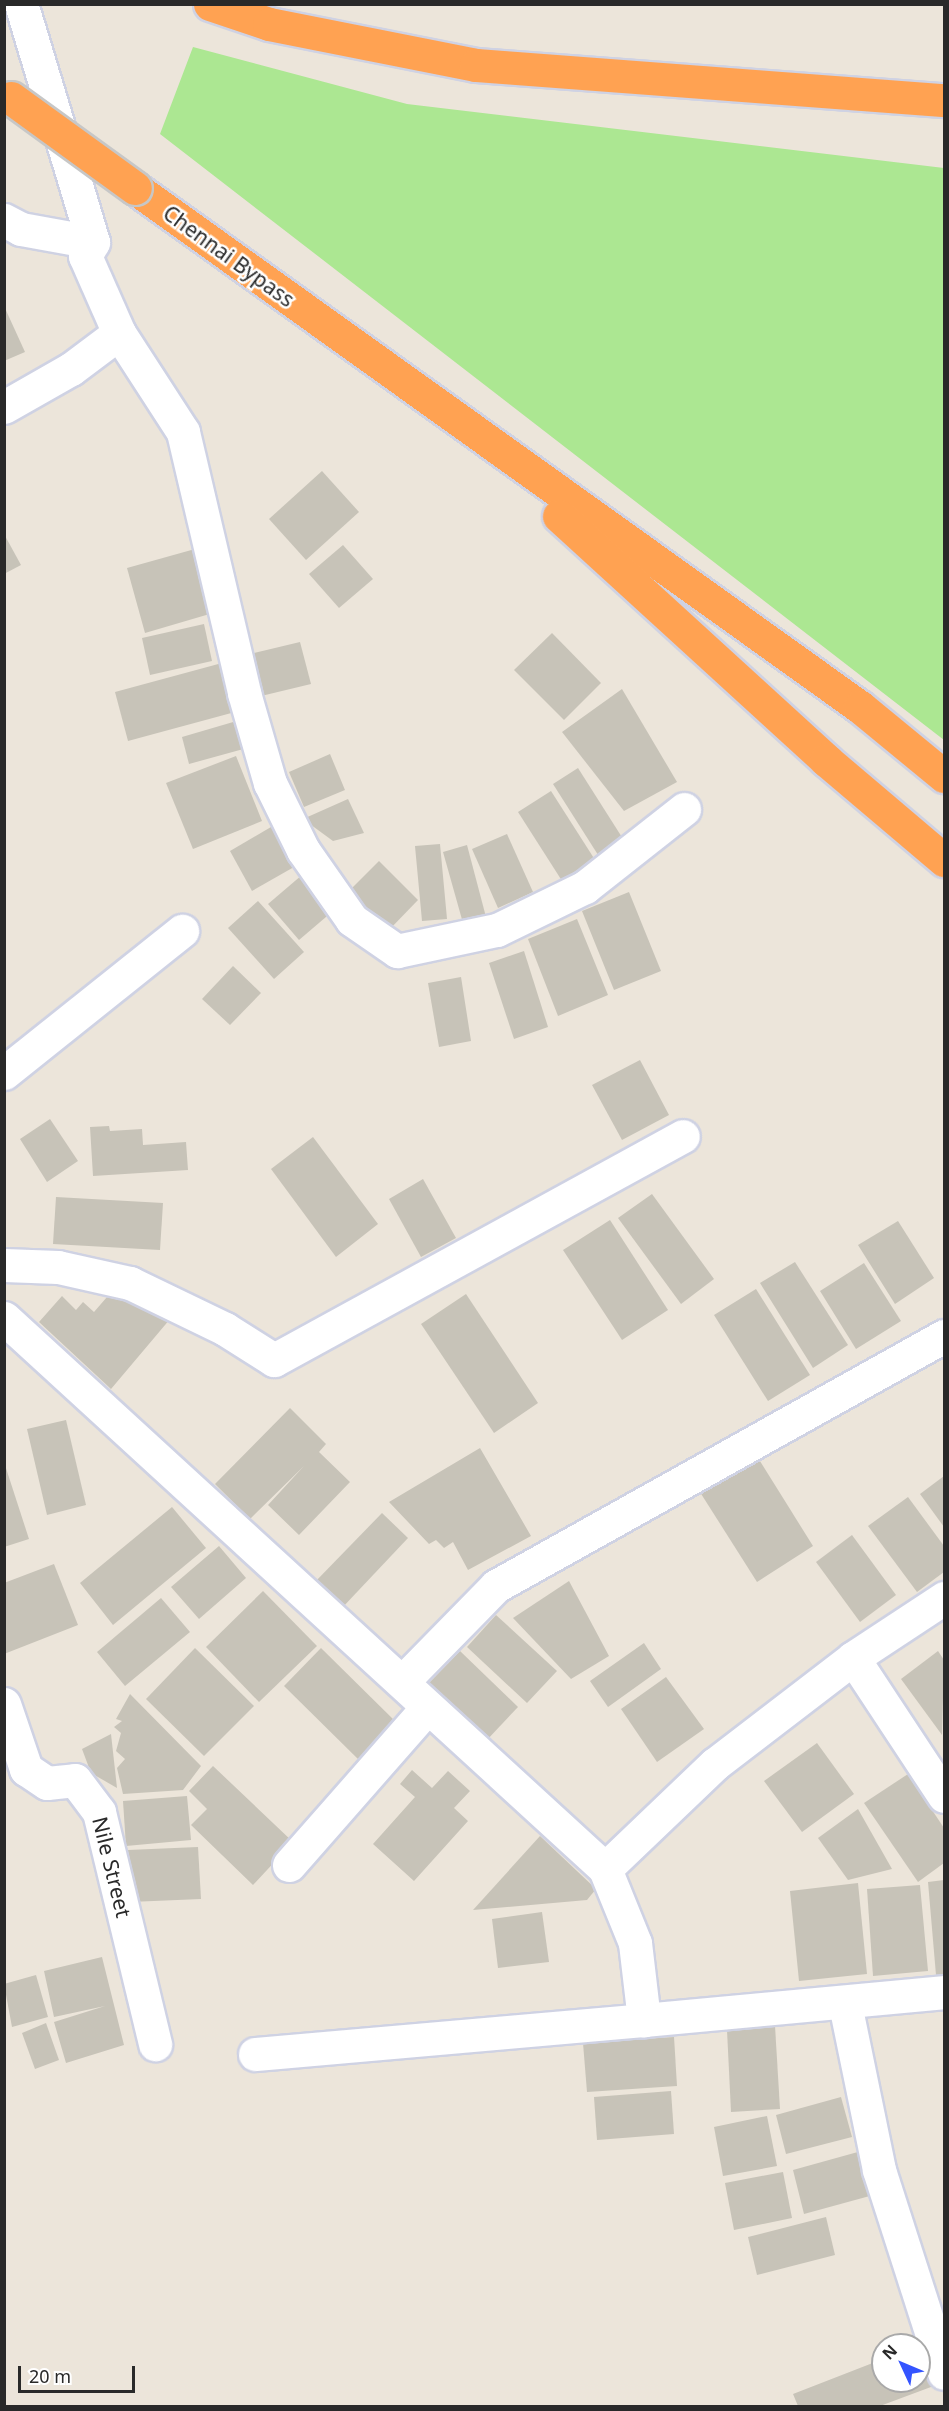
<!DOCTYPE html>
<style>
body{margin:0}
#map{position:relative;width:949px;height:2411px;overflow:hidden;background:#ece5da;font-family:"Noto Sans",sans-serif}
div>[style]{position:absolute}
.green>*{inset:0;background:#ace792}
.building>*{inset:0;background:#c7c3b8}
.roads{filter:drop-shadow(2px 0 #cfd2e3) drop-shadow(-2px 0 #cfd2e3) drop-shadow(0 2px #cfd2e3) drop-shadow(0 -2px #cfd2e3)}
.street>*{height:33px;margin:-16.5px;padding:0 16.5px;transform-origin:16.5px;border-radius:16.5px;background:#fff}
.secondary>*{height:33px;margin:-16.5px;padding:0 16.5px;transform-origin:16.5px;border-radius:16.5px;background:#fff}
.highway>*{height:33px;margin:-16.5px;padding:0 16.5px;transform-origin:16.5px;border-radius:16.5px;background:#ffa252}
.bridges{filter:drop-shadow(2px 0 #c7c7c7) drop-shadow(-2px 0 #c7c7c7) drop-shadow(0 2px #c7c7c7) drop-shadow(0 -2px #c7c7c7)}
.highway-bridge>*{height:33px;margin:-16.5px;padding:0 16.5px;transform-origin:16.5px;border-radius:16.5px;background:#ffa252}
span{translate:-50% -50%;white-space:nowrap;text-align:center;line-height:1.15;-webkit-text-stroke:5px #fff;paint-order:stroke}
.street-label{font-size:21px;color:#292929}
.frame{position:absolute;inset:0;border:6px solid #292929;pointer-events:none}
.north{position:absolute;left:871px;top:2333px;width:60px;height:60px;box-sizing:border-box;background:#fff;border:2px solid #a9a9a9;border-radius:50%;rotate:314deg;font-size:16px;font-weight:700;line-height:24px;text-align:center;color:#292929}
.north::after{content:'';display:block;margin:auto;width:21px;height:27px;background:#3454ff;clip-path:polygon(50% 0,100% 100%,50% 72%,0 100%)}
.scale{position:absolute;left:18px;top:2366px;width:117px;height:27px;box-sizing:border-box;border:3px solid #292929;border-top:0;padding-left:8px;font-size:18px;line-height:21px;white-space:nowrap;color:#292929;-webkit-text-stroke:4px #fff;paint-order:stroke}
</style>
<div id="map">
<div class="green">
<div style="clip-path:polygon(193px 47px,407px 104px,944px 168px,944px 740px,160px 134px)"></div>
</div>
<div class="building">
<div style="clip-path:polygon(4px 306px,25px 352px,4px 361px)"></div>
<div style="clip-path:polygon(322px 471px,359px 512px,306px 560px,269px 519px)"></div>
<div style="clip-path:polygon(4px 534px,21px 565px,4px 574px)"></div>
<div style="clip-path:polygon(343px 545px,373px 579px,339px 608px,309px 574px)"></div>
<div style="clip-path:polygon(195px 549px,213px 613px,145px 633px,127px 568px)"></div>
<div style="clip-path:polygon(204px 624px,212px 661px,150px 675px,142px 638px)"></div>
<div style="clip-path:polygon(552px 633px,601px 683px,564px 720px,514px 670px)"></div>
<div style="clip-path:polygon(300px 642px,311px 684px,257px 697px,246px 655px)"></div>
<div style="clip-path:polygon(222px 663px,235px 712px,128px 741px,115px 692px)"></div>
<div style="clip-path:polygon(622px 689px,677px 782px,624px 811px,562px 732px)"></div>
<div style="clip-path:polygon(240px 720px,247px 748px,189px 764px,182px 737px)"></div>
<div style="clip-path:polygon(330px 754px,345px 790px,304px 807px,289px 772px)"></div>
<div style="clip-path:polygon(236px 756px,262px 821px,193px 849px,166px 783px)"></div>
<div style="clip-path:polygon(578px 768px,625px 842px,600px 858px,553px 784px)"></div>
<div style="clip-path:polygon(551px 791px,597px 863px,564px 884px,518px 812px)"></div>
<div style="clip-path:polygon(348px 799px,364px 833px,333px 841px,303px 819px)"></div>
<div style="clip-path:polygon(271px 827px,294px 867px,252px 891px,230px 851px)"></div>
<div style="clip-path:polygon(507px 834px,533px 892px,498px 908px,472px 849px)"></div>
<div style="clip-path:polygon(440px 844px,447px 919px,422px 921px,415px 846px)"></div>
<div style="clip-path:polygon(467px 845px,486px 917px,463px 923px,443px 852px)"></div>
<div style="clip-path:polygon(379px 861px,418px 900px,387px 932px,347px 893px)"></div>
<div style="clip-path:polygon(302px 875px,333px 911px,299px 940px,268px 904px)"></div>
<div style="clip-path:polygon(629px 892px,661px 971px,614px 990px,582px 911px)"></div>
<div style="clip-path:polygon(258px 901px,304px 952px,274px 979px,228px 928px)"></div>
<div style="clip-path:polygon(577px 919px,608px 995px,558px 1016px,528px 939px)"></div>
<div style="clip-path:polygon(524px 951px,548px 1027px,514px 1039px,489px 963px)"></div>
<div style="clip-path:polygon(233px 966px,261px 993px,230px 1025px,202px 999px)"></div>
<div style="clip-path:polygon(461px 977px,471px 1041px,439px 1047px,428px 983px)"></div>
<div style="clip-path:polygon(640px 1060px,669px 1115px,622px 1140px,592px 1085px)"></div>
<div style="clip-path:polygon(50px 1119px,78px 1161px,47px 1182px,20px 1139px)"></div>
<div style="clip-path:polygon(109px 1126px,110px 1131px,142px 1129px,143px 1145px,186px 1142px,188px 1170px,93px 1176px,90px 1127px)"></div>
<div style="clip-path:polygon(313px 1137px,378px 1224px,336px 1257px,271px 1169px)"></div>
<div style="clip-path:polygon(423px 1179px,456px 1238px,421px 1257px,389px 1199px)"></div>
<div style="clip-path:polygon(652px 1194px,714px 1279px,681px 1304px,618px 1218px)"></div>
<div style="clip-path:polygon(56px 1197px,163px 1203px,160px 1250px,53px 1244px)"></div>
<div style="clip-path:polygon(610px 1220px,668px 1310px,622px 1340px,563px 1250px)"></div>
<div style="clip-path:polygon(898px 1221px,934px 1278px,895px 1304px,858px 1245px)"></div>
<div style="clip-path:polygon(795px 1262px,848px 1345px,813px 1368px,760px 1283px)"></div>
<div style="clip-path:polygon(864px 1263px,901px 1321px,856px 1349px,820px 1291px)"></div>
<div style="clip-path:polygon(756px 1289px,810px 1375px,768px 1401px,714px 1315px)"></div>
<div style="clip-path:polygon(466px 1294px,538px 1403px,494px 1433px,421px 1324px)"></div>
<div style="clip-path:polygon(62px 1296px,76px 1310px,83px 1302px,94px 1312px,107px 1297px,176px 1312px,111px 1389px,39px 1322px)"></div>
<div style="clip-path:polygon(290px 1408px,326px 1444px,319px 1452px,350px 1482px,299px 1535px,268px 1505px,304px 1466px,250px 1519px,215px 1484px)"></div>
<div style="clip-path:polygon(66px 1420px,86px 1505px,47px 1515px,27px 1429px)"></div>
<div style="clip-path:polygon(480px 1448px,531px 1536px,468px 1570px,453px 1542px,444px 1548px,436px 1540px,429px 1544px,389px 1502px)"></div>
<div style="clip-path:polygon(755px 1453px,813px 1546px,757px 1582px,698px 1489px)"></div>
<div style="clip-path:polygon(4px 1462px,29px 1539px,4px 1547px)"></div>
<div style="clip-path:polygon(944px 1476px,944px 1527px,920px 1494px)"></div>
<div style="clip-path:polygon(908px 1497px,944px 1546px,944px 1572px,917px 1592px,868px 1526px)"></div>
<div style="clip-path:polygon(172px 1507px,206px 1548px,113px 1625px,80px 1583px)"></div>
<div style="clip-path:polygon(382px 1513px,408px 1538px,341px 1609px,314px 1583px)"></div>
<div style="clip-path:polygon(852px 1535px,896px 1595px,860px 1622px,816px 1562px)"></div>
<div style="clip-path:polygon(219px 1546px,246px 1578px,199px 1619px,171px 1587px)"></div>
<div style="clip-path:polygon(54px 1564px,78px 1625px,4px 1654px,4px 1583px)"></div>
<div style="clip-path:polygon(569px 1581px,609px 1656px,571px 1679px,513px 1618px)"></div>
<div style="clip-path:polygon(263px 1591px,317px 1646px,259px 1702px,206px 1647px)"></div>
<div style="clip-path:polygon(161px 1598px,190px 1632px,125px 1686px,97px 1652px)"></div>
<div style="clip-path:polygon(496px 1615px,557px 1671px,527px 1703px,467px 1647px)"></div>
<div style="clip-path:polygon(644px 1643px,661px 1669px,608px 1707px,590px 1681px)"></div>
<div style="clip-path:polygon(195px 1648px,254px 1706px,204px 1756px,146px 1699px)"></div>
<div style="clip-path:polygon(321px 1648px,397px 1723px,360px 1761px,284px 1686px)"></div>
<div style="clip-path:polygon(460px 1651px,518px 1707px,485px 1742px,427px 1685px)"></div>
<div style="clip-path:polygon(938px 1651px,944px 1660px,942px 1735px,901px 1679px)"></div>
<div style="clip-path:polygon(666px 1677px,704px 1729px,657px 1762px,621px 1709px)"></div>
<div style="clip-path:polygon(130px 1694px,201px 1766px,183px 1790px,123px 1794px,117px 1768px,125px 1759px,116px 1751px,121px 1733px,114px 1727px,122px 1721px,116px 1719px)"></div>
<div style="clip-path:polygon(111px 1734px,117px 1788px,91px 1773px,82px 1749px)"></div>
<div style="clip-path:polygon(817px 1743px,854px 1794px,802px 1832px,764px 1781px)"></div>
<div style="clip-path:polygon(213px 1766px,293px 1842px,253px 1885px,191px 1825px,207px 1809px,189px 1791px)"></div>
<div style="clip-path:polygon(412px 1770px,432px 1788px,448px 1771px,470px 1791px,454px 1808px,468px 1821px,414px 1881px,373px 1844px,415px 1797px,400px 1784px)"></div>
<div style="clip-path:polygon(908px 1774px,944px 1828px,944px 1863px,918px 1882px,864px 1803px)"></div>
<div style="clip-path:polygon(187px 1796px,191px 1840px,126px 1846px,123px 1801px)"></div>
<div style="clip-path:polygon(858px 1809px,892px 1869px,848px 1880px,818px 1838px)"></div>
<div style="clip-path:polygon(540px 1836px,596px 1889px,587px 1900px,473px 1910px)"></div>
<div style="clip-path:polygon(198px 1847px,201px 1899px,130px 1902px,128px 1850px)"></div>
<div style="clip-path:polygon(944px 1880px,944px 1975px,936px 1975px,928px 1882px)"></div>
<div style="clip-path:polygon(858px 1883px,867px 1974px,799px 1981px,790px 1891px)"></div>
<div style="clip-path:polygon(920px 1885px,928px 1971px,873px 1976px,867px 1889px)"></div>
<div style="clip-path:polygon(542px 1912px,549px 1962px,498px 1968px,492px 1919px)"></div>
<div style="clip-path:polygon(102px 1957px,124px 2045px,66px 2063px,54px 2022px,105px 2006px,54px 2017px,44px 1971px)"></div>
<div style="clip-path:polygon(36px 1975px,48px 2017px,12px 2027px,4px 1984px)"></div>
<div style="clip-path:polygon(46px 2023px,59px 2060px,35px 2069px,22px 2033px)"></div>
<div style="clip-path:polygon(775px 2026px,780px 2109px,731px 2112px,727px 2030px)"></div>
<div style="clip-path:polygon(674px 2037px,677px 2086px,587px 2092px,583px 2043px)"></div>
<div style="clip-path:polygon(671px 2091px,674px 2134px,597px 2140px,594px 2097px)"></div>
<div style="clip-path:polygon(841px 2097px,852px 2137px,786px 2154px,776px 2115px)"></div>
<div style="clip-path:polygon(767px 2116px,777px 2166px,723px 2176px,714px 2127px)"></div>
<div style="clip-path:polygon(865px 2150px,877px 2194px,804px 2214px,793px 2170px)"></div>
<div style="clip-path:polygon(783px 2172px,792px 2218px,734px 2230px,725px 2183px)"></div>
<div style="clip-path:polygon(826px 2217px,835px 2255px,757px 2275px,748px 2237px)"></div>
<div style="clip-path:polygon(919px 2345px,939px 2384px,880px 2406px,798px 2406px,793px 2394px,883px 2359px,883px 2381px,919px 2381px)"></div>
</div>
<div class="roads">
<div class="street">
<div style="left:119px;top:333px;width:118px;rotate:57.1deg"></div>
<div style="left:183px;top:432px;width:268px;rotate:76.8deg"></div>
<div style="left:244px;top:693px;width:94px;rotate:73.9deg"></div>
<div style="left:270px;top:783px;width:75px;rotate:63.8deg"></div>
<div style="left:303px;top:850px;width:85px;rotate:55deg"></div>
<div style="left:352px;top:920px;width:55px;rotate:34.6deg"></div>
<div style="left:397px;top:951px;width:102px;rotate:-11.9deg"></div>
<div style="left:497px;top:930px;width:98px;rotate:-26deg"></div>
<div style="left:585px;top:887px;width:126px;rotate:-38.2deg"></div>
<div style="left:4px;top:407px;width:77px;rotate:-29.6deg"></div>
<div style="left:71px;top:369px;width:60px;rotate:-36.9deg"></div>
<div style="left:119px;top:333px;width:84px;rotate:-113.8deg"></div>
<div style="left:85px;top:256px;width:16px;rotate:-60deg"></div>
<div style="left:4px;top:1073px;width:228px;rotate:-38.6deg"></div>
<div style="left:4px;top:1265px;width:54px;rotate:2.1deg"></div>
<div style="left:58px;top:1267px;width:74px;rotate:12.5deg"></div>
<div style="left:130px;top:1283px;width:106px;rotate:25.8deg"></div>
<div style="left:225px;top:1329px;width:58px;rotate:32.3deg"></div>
<div style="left:274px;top:1360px;width:466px;rotate:-28.7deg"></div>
<div style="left:4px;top:1318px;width:815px;rotate:42.51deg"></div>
<div style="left:605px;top:1869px;width:80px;rotate:67.9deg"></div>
<div style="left:635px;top:1943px;width:78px;rotate:83.3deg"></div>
<div style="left:644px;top:2020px;width:301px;rotate:-5.3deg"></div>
<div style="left:853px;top:1658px;width:165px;rotate:56.6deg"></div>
<div style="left:402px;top:1682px;width:134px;rotate:-45.6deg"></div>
<div style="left:496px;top:1586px;width:513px;rotate:-29.16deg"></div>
<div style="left:4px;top:1704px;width:69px;rotate:71.3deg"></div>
<div style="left:26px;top:1769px;width:25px;rotate:34deg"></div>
<div style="left:47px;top:1783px;width:28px;rotate:-6deg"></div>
<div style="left:75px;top:1780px;width:40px;rotate:53deg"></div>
<div style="left:99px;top:1812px;width:239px;rotate:76.4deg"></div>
<div style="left:289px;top:1865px;width:210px;rotate:-48.7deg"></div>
<div style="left:605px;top:1869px;width:152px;rotate:-43.7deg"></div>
<div style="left:715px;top:1764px;width:174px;rotate:-37.5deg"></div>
<div style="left:853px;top:1658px;width:109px;rotate:-33.4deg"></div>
<div style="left:845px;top:2004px;width:169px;rotate:78.4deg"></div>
<div style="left:879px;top:2170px;width:213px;rotate:72.2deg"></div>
<div style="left:255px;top:2054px;width:390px;rotate:-5deg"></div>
</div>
<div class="secondary">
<div style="left:4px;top:220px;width:19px;rotate:28deg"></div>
<div style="left:21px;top:229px;width:73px;rotate:10.2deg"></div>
<div style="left:93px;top:242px;width:249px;rotate:-106.8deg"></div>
</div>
<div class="highway">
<div style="left:210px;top:4px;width:62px;rotate:18.7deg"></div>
<div style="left:269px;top:24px;width:211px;rotate:11.2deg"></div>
<div style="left:476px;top:65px;width:469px;rotate:4.3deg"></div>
<div style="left:135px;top:188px;width:892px;rotate:35.6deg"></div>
<div style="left:860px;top:707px;width:109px;rotate:39.4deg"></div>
<div style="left:559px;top:516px;width:362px;rotate:42.4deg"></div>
<div style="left:826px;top:760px;width:155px;rotate:40.3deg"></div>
</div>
</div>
<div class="bridges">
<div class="highway-bridge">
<div style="left:11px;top:98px;width:153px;rotate:36deg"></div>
</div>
</div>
<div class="street-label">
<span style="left:229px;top:256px;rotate:36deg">Chennai Bypass</span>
<span style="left:112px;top:1867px;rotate:76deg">Nile Street</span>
</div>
<div class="frame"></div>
<div class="north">N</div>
<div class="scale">20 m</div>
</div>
